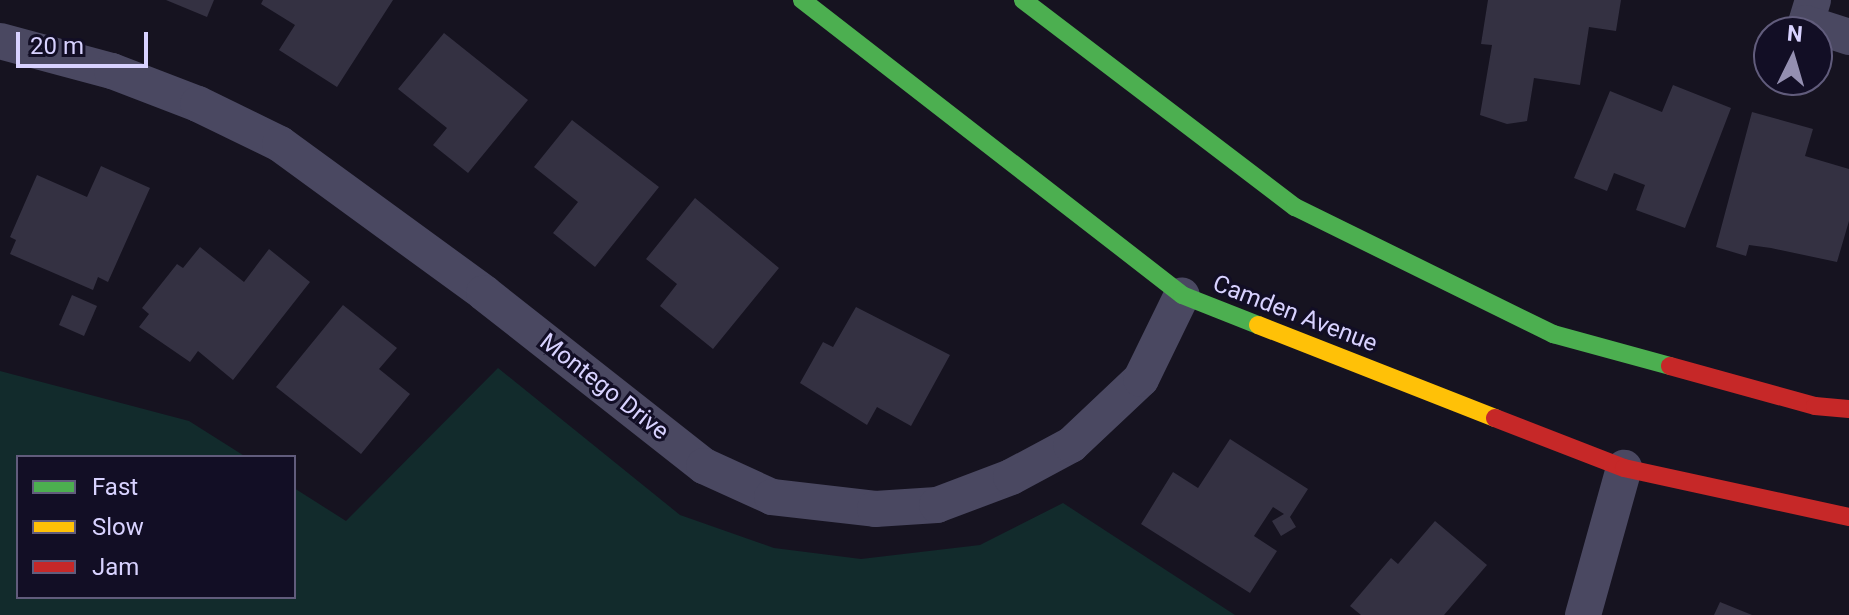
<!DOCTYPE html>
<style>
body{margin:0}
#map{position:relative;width:1849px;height:615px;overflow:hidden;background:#161320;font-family:Roboto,sans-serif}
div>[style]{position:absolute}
.green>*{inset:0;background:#122b2c}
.building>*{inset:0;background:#343142}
.street>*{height:36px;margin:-18px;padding:0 18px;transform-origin:18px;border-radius:18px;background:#4a4861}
.fast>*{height:18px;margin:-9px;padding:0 9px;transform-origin:9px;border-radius:9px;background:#4caf50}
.slow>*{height:18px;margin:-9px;padding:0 9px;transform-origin:9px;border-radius:9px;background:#ffc107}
.jam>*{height:18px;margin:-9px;padding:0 9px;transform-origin:9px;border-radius:9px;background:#c62828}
span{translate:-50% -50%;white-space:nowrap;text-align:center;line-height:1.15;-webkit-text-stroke:6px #120e25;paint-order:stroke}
.street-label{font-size:24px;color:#d8d2ff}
.legend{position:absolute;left:16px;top:455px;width:280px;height:144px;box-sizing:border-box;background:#120e25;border:2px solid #615c7c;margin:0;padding:10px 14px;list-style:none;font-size:24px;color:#d8d2ff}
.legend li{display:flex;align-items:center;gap:16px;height:40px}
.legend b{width:40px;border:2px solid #615c7c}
.north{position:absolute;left:1753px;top:16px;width:80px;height:80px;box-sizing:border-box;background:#120e25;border:2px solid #615c7c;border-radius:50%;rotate:5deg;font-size:22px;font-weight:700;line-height:32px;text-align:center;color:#d8d2ff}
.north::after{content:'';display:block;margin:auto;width:28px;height:36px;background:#948fb1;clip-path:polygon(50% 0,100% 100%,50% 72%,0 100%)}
.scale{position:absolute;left:16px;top:32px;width:132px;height:36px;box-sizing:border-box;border:4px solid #d8d2ff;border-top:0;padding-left:10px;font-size:24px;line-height:28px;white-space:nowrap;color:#d8d2ff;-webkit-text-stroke:6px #120e25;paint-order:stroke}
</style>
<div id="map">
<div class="green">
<div style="clip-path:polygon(498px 368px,680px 515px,774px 548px,861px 559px,980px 545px,1063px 503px,1235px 615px,0 615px,0 371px,189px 421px,246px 457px,18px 457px,18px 597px,294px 597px,294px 488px,346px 521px)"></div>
</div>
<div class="building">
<div style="clip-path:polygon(166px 0,214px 0,207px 17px)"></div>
<div style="clip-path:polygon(263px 0,393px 0,337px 87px,279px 50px,295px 25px,261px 4px)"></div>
<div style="clip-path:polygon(1488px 0,1621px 0,1616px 31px,1589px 27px,1580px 85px,1534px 78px,1527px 121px,1507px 124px,1480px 115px,1492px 45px,1481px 44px)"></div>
<div style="clip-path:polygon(444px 33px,528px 100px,468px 173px,433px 145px,447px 128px,398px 89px)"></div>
<div style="clip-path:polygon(1673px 85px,1731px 108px,1685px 228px,1636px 210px,1645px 185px,1614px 173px,1607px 191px,1574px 178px,1610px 91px,1662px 112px)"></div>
<div style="clip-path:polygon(1752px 112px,1813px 129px,1805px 156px,1849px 169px,1849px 221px,1837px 262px,1771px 248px,1749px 245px,1746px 256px,1716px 247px)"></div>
<div style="clip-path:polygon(572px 120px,659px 187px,595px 267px,553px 233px,578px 202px,534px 167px)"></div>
<div style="clip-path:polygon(101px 166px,150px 188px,108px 282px,98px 277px,93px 290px,10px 254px,16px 240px,10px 237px,37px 175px,87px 197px)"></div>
<div style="clip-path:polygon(695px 198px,779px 268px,713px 349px,660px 306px,677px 284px,646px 259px)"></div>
<div style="clip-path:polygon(200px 247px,244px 282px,269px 249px,310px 282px,233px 380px,198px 351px,190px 362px,139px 327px,149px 314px,142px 308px,177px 264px,183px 268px)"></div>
<div style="clip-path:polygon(72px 295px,97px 306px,84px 336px,59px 325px)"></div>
<div style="clip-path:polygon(343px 305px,397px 348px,379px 369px,410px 394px,361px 454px,276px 387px)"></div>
<div style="clip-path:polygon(856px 307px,950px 355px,911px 426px,877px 407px,867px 425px,800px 383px,823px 342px,833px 347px)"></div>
<div style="clip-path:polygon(1230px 439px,1308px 489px,1290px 517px,1296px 527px,1281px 536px,1272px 521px,1284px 514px,1273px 507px,1254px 536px,1277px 551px,1250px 593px,1141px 524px,1173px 472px,1198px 488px)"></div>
<div style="clip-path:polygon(1435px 521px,1487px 565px,1444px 615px,1361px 615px,1350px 606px,1391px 558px,1398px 564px)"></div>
<div style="clip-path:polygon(1720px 602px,1752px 615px,1714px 615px)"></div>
</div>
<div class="street">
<div style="left:1813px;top:0;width:24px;rotate:107deg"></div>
<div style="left:1806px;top:23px;width:45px;rotate:18deg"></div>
<div style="left:0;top:41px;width:116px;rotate:15deg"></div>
<div style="left:112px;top:71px;width:92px;rotate:21deg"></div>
<div style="left:198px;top:104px;width:91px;rotate:26deg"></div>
<div style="left:280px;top:144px;width:253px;rotate:36.1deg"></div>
<div style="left:484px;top:293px;width:280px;rotate:38.2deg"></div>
<div style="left:704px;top:466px;width:75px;rotate:24.5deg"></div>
<div style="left:772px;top:497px;width:104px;rotate:6.6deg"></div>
<div style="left:875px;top:509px;width:62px;rotate:-3.7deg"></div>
<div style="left:937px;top:505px;width:79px;rotate:-20.7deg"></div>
<div style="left:1011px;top:477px;width:68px;rotate:-28.1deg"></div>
<div style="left:1071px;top:445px;width:96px;rotate:-43.3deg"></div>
<div style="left:1141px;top:379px;width:93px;rotate:-64deg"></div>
<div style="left:1583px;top:615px;width:153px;rotate:-74.4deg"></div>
</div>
<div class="fast">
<div style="left:802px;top:0;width:481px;rotate:37.8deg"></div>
<div style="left:1182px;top:295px;width:82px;rotate:21.5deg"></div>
<div style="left:1023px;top:0;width:342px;rotate:37.3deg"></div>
<div style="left:1295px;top:207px;width:288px;rotate:26.2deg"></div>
<div style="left:1553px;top:334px;width:121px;rotate:15.3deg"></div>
</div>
<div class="slow">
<div style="left:1258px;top:325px;width:255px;rotate:21.4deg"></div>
</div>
<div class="jam">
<div style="left:1670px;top:366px;width:150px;rotate:15.4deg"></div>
<div style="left:1815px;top:406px;width:34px;rotate:5deg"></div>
<div style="left:1495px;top:418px;width:138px;rotate:21.2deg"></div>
<div style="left:1624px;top:468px;width:230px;rotate:12.3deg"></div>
</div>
<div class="street-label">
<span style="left:1295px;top:314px;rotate:21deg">Camden Avenue</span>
<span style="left:604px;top:387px;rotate:38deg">Montego Drive</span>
</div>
<ul class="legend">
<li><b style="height:10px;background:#4caf50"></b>Fast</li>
<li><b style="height:10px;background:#ffc107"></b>Slow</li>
<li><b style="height:10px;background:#c62828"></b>Jam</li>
</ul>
<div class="north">N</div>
<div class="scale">20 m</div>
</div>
